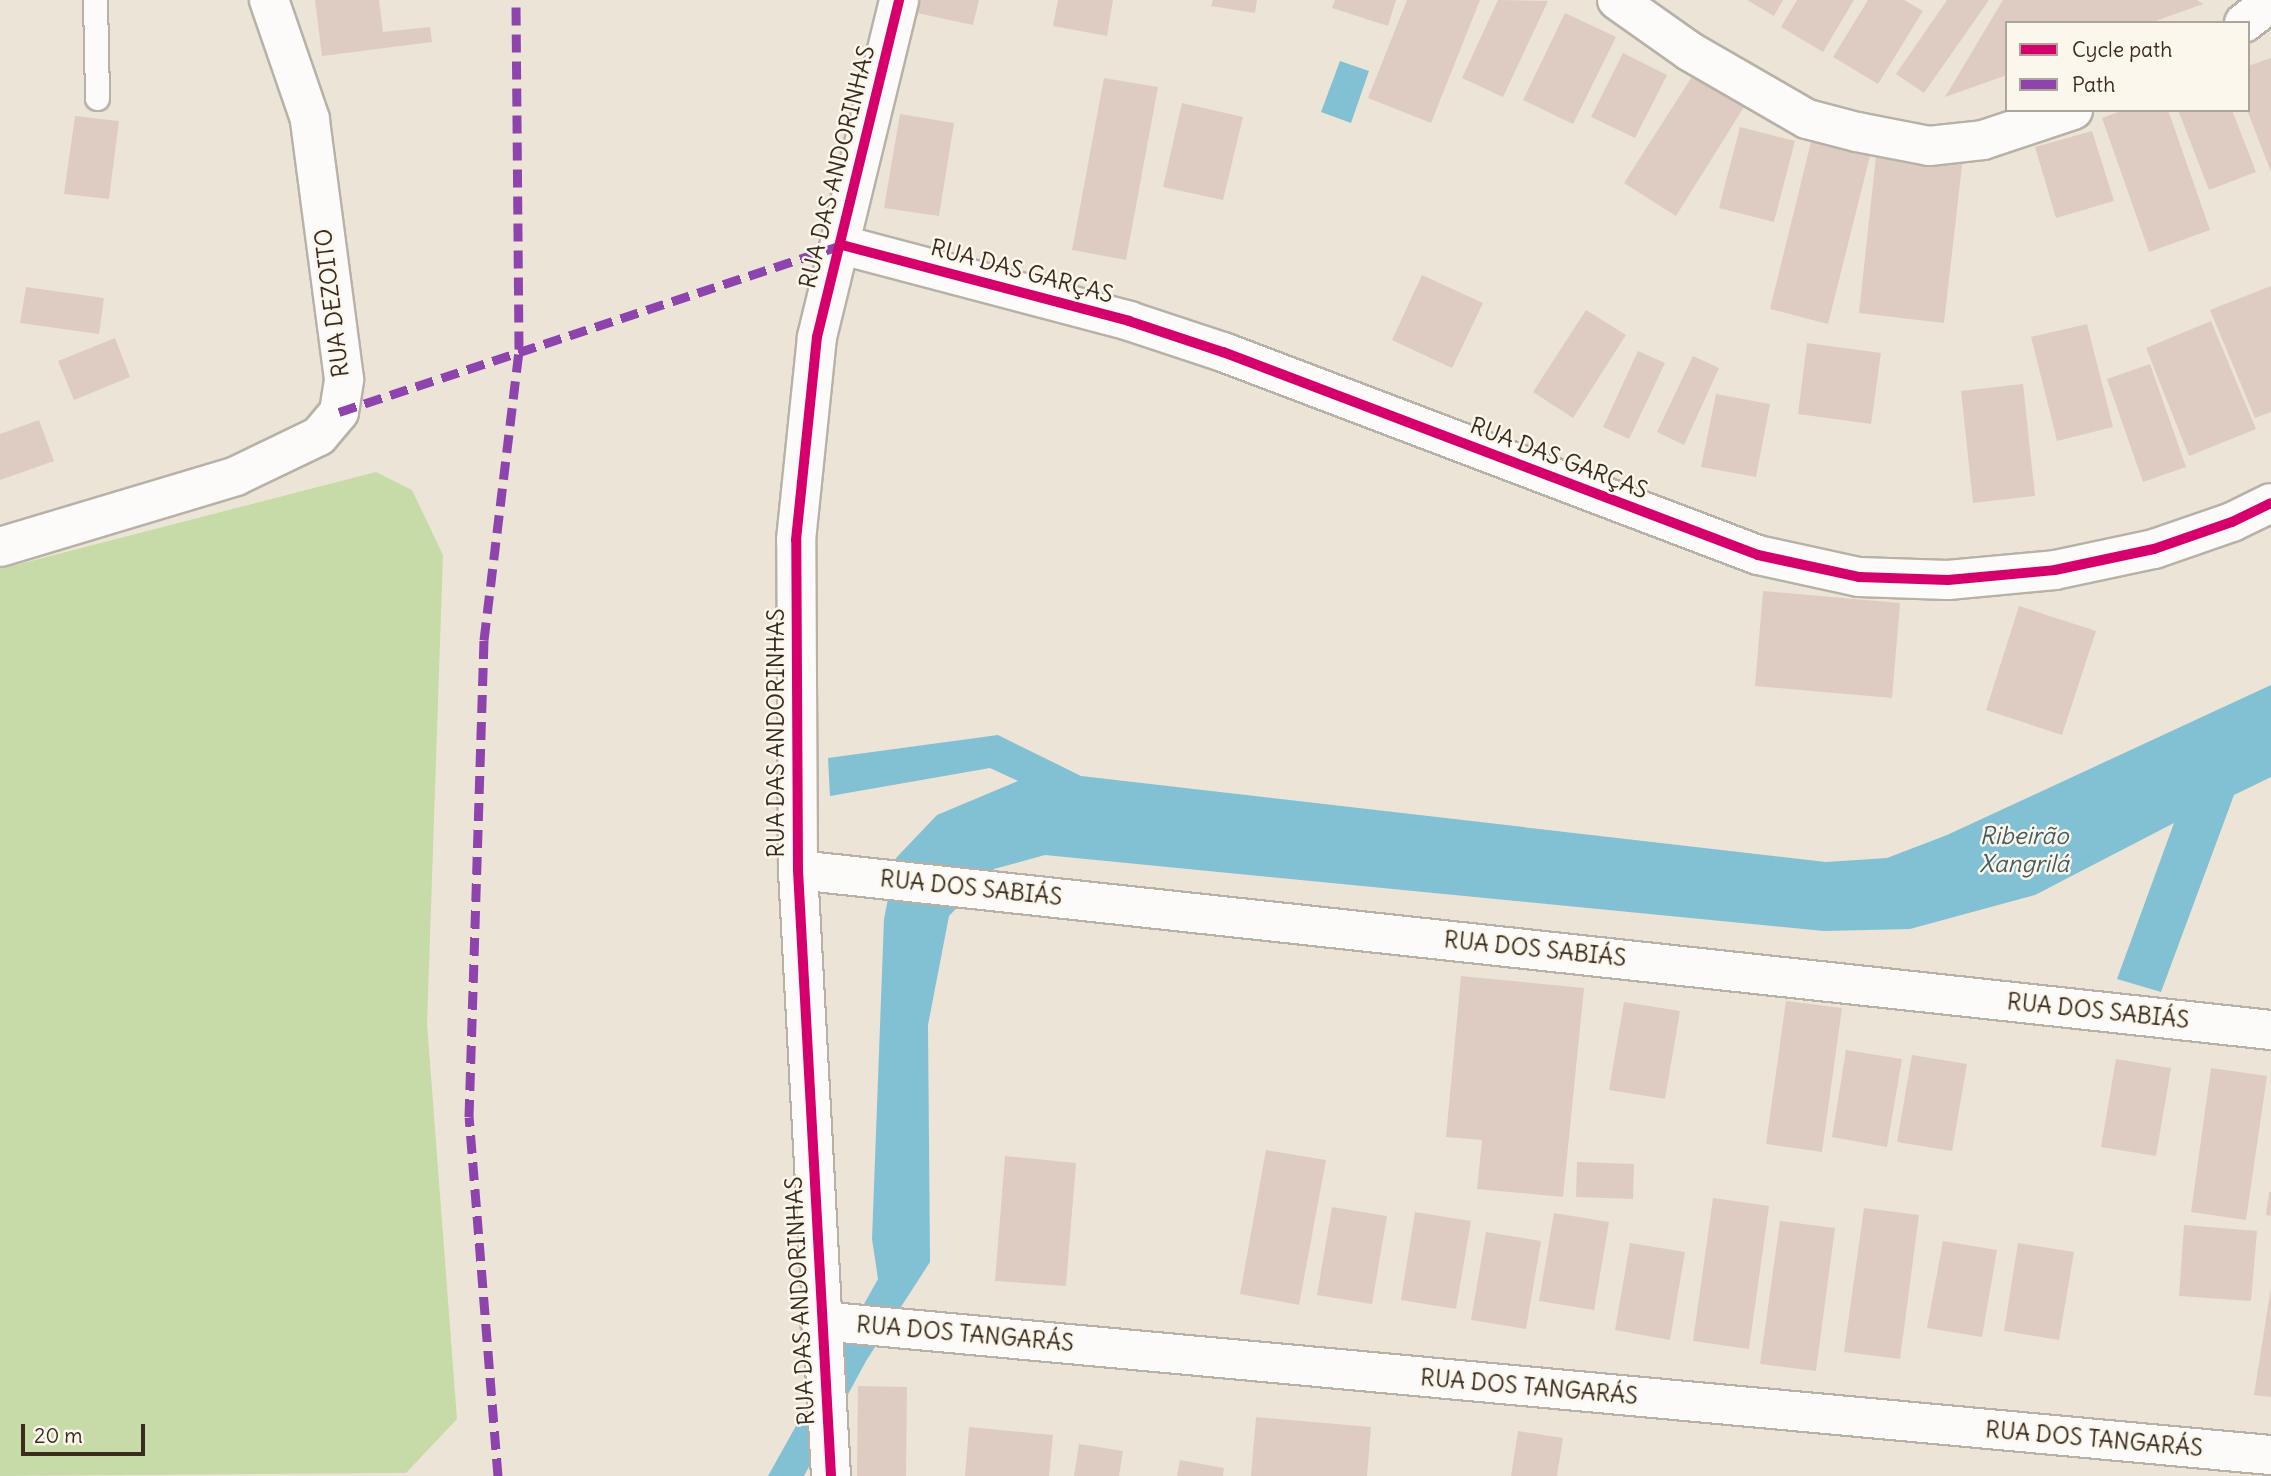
<!DOCTYPE html>
<meta charset="utf-8">
<style>
body{margin:0}
#map{position:relative;width:2271px;height:1476px;overflow:hidden;background:#ece4d6;font-family:Delius,sans-serif}
div>[style]{position:absolute}
.green>*{inset:0;background:#c6dba7}
.water>*{inset:0;background:#82c1d4}
.building>*{inset:0;background:#deccc3}
.roads{filter:drop-shadow(2px 0 #b8b1a7) drop-shadow(-2px 0 #b8b1a7) drop-shadow(0 2px #b8b1a7) drop-shadow(0 -2px #b8b1a7)}
.lane>*{height:23px;margin:-11.5px;padding:0 11.5px;transform-origin:11.5px;border-radius:11.5px;background:#fcfbf9}
.street>*{height:38px;margin:-19px;padding:0 19px;transform-origin:19px;border-radius:19px;background:#fcfbf9}
.quiet>*{height:9px;margin-top:-4.5px;transform-origin:0;background:repeating-linear-gradient(90deg,#8e44ad 0 18px,transparent 0 27px)}
.cycleway>*{height:10px;margin:-5px;padding:0 5px;transform-origin:5px;border-radius:5px;background:#d6006c}
span{translate:-50% -50%;white-space:nowrap;text-align:center;line-height:1.15;-webkit-text-stroke:5px #fbf7ec;paint-order:stroke}
.street-label{font-size:23px;color:#3b2a1e}
.water-label{font-size:24px;color:#445a5d;font-style:italic}
.legend{position:absolute;left:2005px;top:21px;width:245px;height:91px;box-sizing:border-box;background:#fbf7ec;border:2px solid #aea59a;margin:0;padding:9px 12px;list-style:none;font-size:21px;color:#3b2a1e}
.legend li{display:flex;align-items:center;gap:14px;height:35px}
.legend b{width:35px;border:2px solid #aea59a}
.scale{position:absolute;left:21px;top:1424px;width:124px;height:32px;box-sizing:border-box;border:4px solid #3b2a1e;border-top:0;padding-left:9px;font-size:21px;line-height:24px;white-space:nowrap;color:#3b2a1e;-webkit-text-stroke:5px #fbf7ec;paint-order:stroke}
</style>
<div id="map">
<div class="green">
<div style="clip-path:polygon(376px 472px,412px 490px,443px 555px,427px 1024px,457px 1419px,406px 1473px,0 1476px,0 569px)"></div>
</div>
<div class="water">
<div style="clip-path:polygon(1340px 61px,1369px 71px,1351px 123px,1321px 112px)"></div>
<div style="clip-path:polygon(2271px 685px,2271px 777px,2234px 795px,2161px 992px,2117px 979px,2174px 823px,2035px 895px,1910px 929px,1824px 931px,1045px 855px,994px 869px,949px 916px,928px 1025px,930px 1262px,866px 1361px,804px 1476px,768px 1476px,878px 1279px,872px 1239px,884px 919px,896px 858px,937px 815px,1018px 781px,990px 768px,830px 796px,828px 758px,998px 735px,1081px 776px,1826px 862px,1887px 858px,1947px 835px)"></div>
</div>
<div class="building">
<div style="clip-path:polygon(315px 0,379px 0,383px 32px,430px 27px,432px 42px,322px 56px)"></div>
<div style="clip-path:polygon(920px 0,979px 0,973px 25px,917px 13px)"></div>
<div style="clip-path:polygon(1058px 0,1113px 0,1107px 36px,1053px 26px)"></div>
<div style="clip-path:polygon(1213px 0,1257px 0,1255px 13px,1211px 6px)"></div>
<div style="clip-path:polygon(1335px 0,1396px 0,1388px 26px,1332px 8px)"></div>
<div style="clip-path:polygon(1407px 0,1480px 0,1431px 123px,1368px 98px)"></div>
<div style="clip-path:polygon(1498px 0,1548px 1px,1503px 97px,1462px 78px)"></div>
<div style="clip-path:polygon(1747px 0,1783px 0,1774px 16px)"></div>
<div style="clip-path:polygon(1797px 0,1854px 0,1823px 52px,1781px 27px)"></div>
<div style="clip-path:polygon(1868px 0,1904px 0,1923px 11px,1878px 84px,1833px 57px)"></div>
<div style="clip-path:polygon(1947px 0,1989px 0,1924px 93px,1896px 74px)"></div>
<div style="clip-path:polygon(2003px 0,2197px 0,2203px 4px,2150px 23px,2007px 23px,2007px 75px,1945px 97px)"></div>
<div style="clip-path:polygon(1565px 13px,1616px 37px,1573px 124px,1523px 100px)"></div>
<div style="clip-path:polygon(1623px 53px,1667px 75px,1635px 138px,1591px 117px)"></div>
<div style="clip-path:polygon(2271px 58px,2271px 172px,2247px 110px,2248px 66px)"></div>
<div style="clip-path:polygon(1693px 75px,1744px 107px,1676px 216px,1624px 183px)"></div>
<div style="clip-path:polygon(1104px 78px,1158px 87px,1126px 260px,1072px 250px)"></div>
<div style="clip-path:polygon(1182px 103px,1243px 117px,1223px 200px,1163px 187px)"></div>
<div style="clip-path:polygon(2124px 110px,2168px 110px,2210px 230px,2149px 252px,2102px 118px)"></div>
<div style="clip-path:polygon(2178px 110px,2232px 110px,2256px 172px,2209px 190px)"></div>
<div style="clip-path:polygon(900px 114px,954px 123px,939px 216px,884px 208px)"></div>
<div style="clip-path:polygon(75px 116px,119px 121px,109px 199px,64px 194px)"></div>
<div style="clip-path:polygon(1740px 127px,1795px 141px,1774px 222px,1719px 208px)"></div>
<div style="clip-path:polygon(2092px 131px,2114px 201px,2056px 218px,2035px 147px)"></div>
<div style="clip-path:polygon(1811px 142px,1870px 156px,1828px 324px,1770px 309px)"></div>
<div style="clip-path:polygon(1877px 147px,1963px 157px,1944px 323px,1859px 313px)"></div>
<div style="clip-path:polygon(1422px 275px,1483px 303px,1452px 368px,1392px 340px)"></div>
<div style="clip-path:polygon(2271px 286px,2271px 412px,2255px 418px,2210px 310px)"></div>
<div style="clip-path:polygon(26px 287px,104px 298px,99px 334px,20px 323px)"></div>
<div style="clip-path:polygon(1586px 310px,1626px 335px,1573px 418px,1533px 392px)"></div>
<div style="clip-path:polygon(2211px 321px,2256px 429px,2189px 456px,2146px 348px)"></div>
<div style="clip-path:polygon(2087px 324px,2113px 427px,2057px 441px,2031px 337px)"></div>
<div style="clip-path:polygon(115px 338px,130px 377px,74px 400px,58px 361px)"></div>
<div style="clip-path:polygon(1807px 343px,1881px 353px,1871px 424px,1798px 414px)"></div>
<div style="clip-path:polygon(1638px 351px,1665px 363px,1629px 439px,1603px 427px)"></div>
<div style="clip-path:polygon(1693px 356px,1719px 368px,1684px 445px,1657px 432px)"></div>
<div style="clip-path:polygon(2150px 364px,2186px 467px,2143px 482px,2107px 379px)"></div>
<div style="clip-path:polygon(2023px 384px,2035px 496px,1973px 503px,1961px 391px)"></div>
<div style="clip-path:polygon(1716px 394px,1770px 404px,1756px 477px,1701px 467px)"></div>
<div style="clip-path:polygon(39px 420px,54px 461px,0 480px,0 434px)"></div>
<div style="clip-path:polygon(1763px 591px,1900px 603px,1892px 698px,1755px 686px)"></div>
<div style="clip-path:polygon(2019px 606px,2096px 631px,2062px 735px,1986px 710px)"></div>
<div style="clip-path:polygon(1461px 976px,1584px 988px,1563px 1197px,1477px 1189px,1482px 1140px,1446px 1137px)"></div>
<div style="clip-path:polygon(1786px 1001px,1842px 1008px,1822px 1152px,1766px 1144px)"></div>
<div style="clip-path:polygon(1624px 1002px,1680px 1011px,1665px 1099px,1609px 1090px)"></div>
<div style="clip-path:polygon(1846px 1050px,1902px 1059px,1887px 1147px,1832px 1137px)"></div>
<div style="clip-path:polygon(1912px 1055px,1967px 1064px,1952px 1151px,1897px 1142px)"></div>
<div style="clip-path:polygon(2116px 1059px,2171px 1068px,2156px 1156px,2101px 1147px)"></div>
<div style="clip-path:polygon(2211px 1068px,2267px 1076px,2246px 1220px,2191px 1212px)"></div>
<div style="clip-path:polygon(1266px 1150px,1326px 1160px,1299px 1305px,1240px 1294px)"></div>
<div style="clip-path:polygon(1005px 1156px,1076px 1163px,1066px 1286px,995px 1281px)"></div>
<div style="clip-path:polygon(1577px 1162px,1634px 1164px,1633px 1199px,1576px 1197px)"></div>
<div style="clip-path:polygon(2269px 1192px,2271px 1192px,2271px 1216px,2266px 1215px)"></div>
<div style="clip-path:polygon(1713px 1198px,1769px 1206px,1749px 1349px,1693px 1341px)"></div>
<div style="clip-path:polygon(1332px 1207px,1387px 1216px,1372px 1304px,1317px 1295px)"></div>
<div style="clip-path:polygon(1864px 1208px,1919px 1215px,1900px 1359px,1844px 1352px)"></div>
<div style="clip-path:polygon(1415px 1212px,1471px 1221px,1456px 1309px,1401px 1300px)"></div>
<div style="clip-path:polygon(1554px 1213px,1609px 1222px,1594px 1310px,1539px 1301px)"></div>
<div style="clip-path:polygon(1780px 1221px,1835px 1228px,1816px 1371px,1760px 1364px)"></div>
<div style="clip-path:polygon(2184px 1225px,2257px 1231px,2251px 1301px,2179px 1296px)"></div>
<div style="clip-path:polygon(1486px 1232px,1541px 1241px,1526px 1329px,1471px 1320px)"></div>
<div style="clip-path:polygon(1943px 1241px,1997px 1250px,1982px 1337px,1927px 1328px)"></div>
<div style="clip-path:polygon(1630px 1243px,1685px 1252px,1670px 1340px,1615px 1330px)"></div>
<div style="clip-path:polygon(2018px 1243px,2074px 1252px,2059px 1340px,2004px 1331px)"></div>
<div style="clip-path:polygon(2271px 1287px,2271px 1397px,2254px 1395px)"></div>
<div style="clip-path:polygon(858px 1386px,907px 1387px,906px 1476px,857px 1476px)"></div>
<div style="clip-path:polygon(1256px 1417px,1371px 1427px,1367px 1476px,1251px 1476px)"></div>
<div style="clip-path:polygon(969px 1427px,1053px 1435px,1049px 1476px,965px 1476px)"></div>
<div style="clip-path:polygon(1518px 1431px,1563px 1438px,1557px 1476px,1511px 1476px)"></div>
<div style="clip-path:polygon(1079px 1444px,1123px 1451px,1119px 1476px,1074px 1476px)"></div>
<div style="clip-path:polygon(1180px 1460px,1224px 1468px,1223px 1476px,1177px 1476px)"></div>
</div>
<div class="roads">
<div class="lane">
<div style="left:95px;top:0;width:98px;rotate:88.8deg"></div>
</div>
<div class="street">
<div style="left:1617px;top:0;width:88px;rotate:35.3deg"></div>
<div style="left:1689px;top:51px;width:136px;rotate:30deg"></div>
<div style="left:1807px;top:119px;width:52px;rotate:14.6deg"></div>
<div style="left:1857px;top:132px;width:73px;rotate:11deg"></div>
<div style="left:1929px;top:146px;width:54px;rotate:-6.3deg"></div>
<div style="left:1983px;top:140px;width:95px;rotate:-18.4deg"></div>
<div style="left:2244px;top:23px;width:34px;rotate:-38deg"></div>
<div style="left:842px;top:245px;width:297px;rotate:14.8deg"></div>
<div style="left:1129px;top:321px;width:99px;rotate:18.3deg"></div>
<div style="left:1223px;top:352px;width:572px;rotate:20.78deg"></div>
<div style="left:1758px;top:555px;width:103px;rotate:12.3deg"></div>
<div style="left:1859px;top:577px;width:89px;rotate:1.9deg"></div>
<div style="left:1948px;top:580px;width:107px;rotate:-5.3deg"></div>
<div style="left:2055px;top:570px;width:101px;rotate:-12deg"></div>
<div style="left:2154px;top:549px;width:83px;rotate:-19.1deg"></div>
<div style="left:2232px;top:522px;width:43px;rotate:-26deg"></div>
<div style="left:0;top:547px;width:246px;rotate:-16.7deg"></div>
<div style="left:236px;top:476px;width:92px;rotate:-25.7deg"></div>
<div style="left:319px;top:436px;width:31px;rotate:-50deg"></div>
<div style="left:339px;top:412px;width:33px;rotate:-81deg"></div>
<div style="left:344px;top:379px;width:262px;rotate:-97.5deg"></div>
<div style="left:310px;top:119px;width:126px;rotate:-109deg"></div>
<div style="left:798px;top:870px;width:1482px;rotate:6.2deg"></div>
<div style="left:820px;top:1321px;width:1457px;rotate:5.28deg"></div>
<div style="left:831px;top:1476px;width:607px;rotate:-93.12deg"></div>
<div style="left:798px;top:870px;width:330px;rotate:-90.3deg"></div>
<div style="left:796px;top:540px;width:204px;rotate:-84.1deg"></div>
<div style="left:817px;top:337px;width:347px;rotate:-76.3deg"></div>
</div>
</div>
<div class="quiet">
<div style="left:339px;top:412px;width:530px;rotate:-18.37deg"></div>
<div style="left:498px;top:1476px;width:360px;rotate:-94.6deg"></div>
<div style="left:469px;top:1117px;width:477px;rotate:-88.2deg"></div>
<div style="left:484px;top:640px;width:293px;rotate:-83.1deg"></div>
<div style="left:519px;top:349px;width:349px;rotate:-90.5deg"></div>
</div>
<div class="cycleway">
<div style="left:842px;top:245px;width:297px;rotate:14.8deg"></div>
<div style="left:1129px;top:321px;width:99px;rotate:18.3deg"></div>
<div style="left:1223px;top:352px;width:572px;rotate:20.78deg"></div>
<div style="left:1758px;top:555px;width:103px;rotate:12.3deg"></div>
<div style="left:1859px;top:577px;width:89px;rotate:1.9deg"></div>
<div style="left:1948px;top:580px;width:107px;rotate:-5.3deg"></div>
<div style="left:2055px;top:570px;width:101px;rotate:-12deg"></div>
<div style="left:2154px;top:549px;width:83px;rotate:-19.1deg"></div>
<div style="left:2232px;top:522px;width:43px;rotate:-26deg"></div>
<div style="left:831px;top:1476px;width:607px;rotate:-93.12deg"></div>
<div style="left:798px;top:870px;width:330px;rotate:-90.3deg"></div>
<div style="left:796px;top:540px;width:204px;rotate:-84.1deg"></div>
<div style="left:817px;top:337px;width:347px;rotate:-76.3deg"></div>
</div>
<div class="street-label">
<span style="left:837px;top:167px;rotate:-76deg">RUA DAS ANDORINHAS</span>
<span style="left:1022px;top:271px;rotate:15deg">RUA DAS GARÇAS</span>
<span style="left:332px;top:303px;rotate:-97deg">RUA DEZOITO</span>
<span style="left:1559px;top:458px;rotate:21deg">RUA DAS GARÇAS</span>
<span style="left:776px;top:733px;rotate:-90deg">RUA DAS ANDORINHAS</span>
<span style="left:971px;top:888px;rotate:6deg">RUA DOS SABIÁS</span>
<span style="left:1535px;top:949px;rotate:6deg">RUA DOS SABIÁS</span>
<span style="left:2098px;top:1011px;rotate:6deg">RUA DOS SABIÁS</span>
<span style="left:800px;top:1301px;rotate:-93deg">RUA DAS ANDORINHAS</span>
<span style="left:965px;top:1334px;rotate:5deg">RUA DOS TANGARÁS</span>
<span style="left:1529px;top:1387px;rotate:5deg">RUA DOS TANGARÁS</span>
<span style="left:2094px;top:1439px;rotate:5deg">RUA DOS TANGARÁS</span>
</div>
<div class="water-label">
<span style="left:2024px;top:850px">Ribeirão<br>Xangrilá</span>
</div>
<ul class="legend">
<li><b style="height:9px;background:#d6006c"></b>Cycle path</li>
<li><b style="height:9px;background:#8e44ad"></b>Path</li>
</ul>
<div class="scale">20 m</div>
</div>
